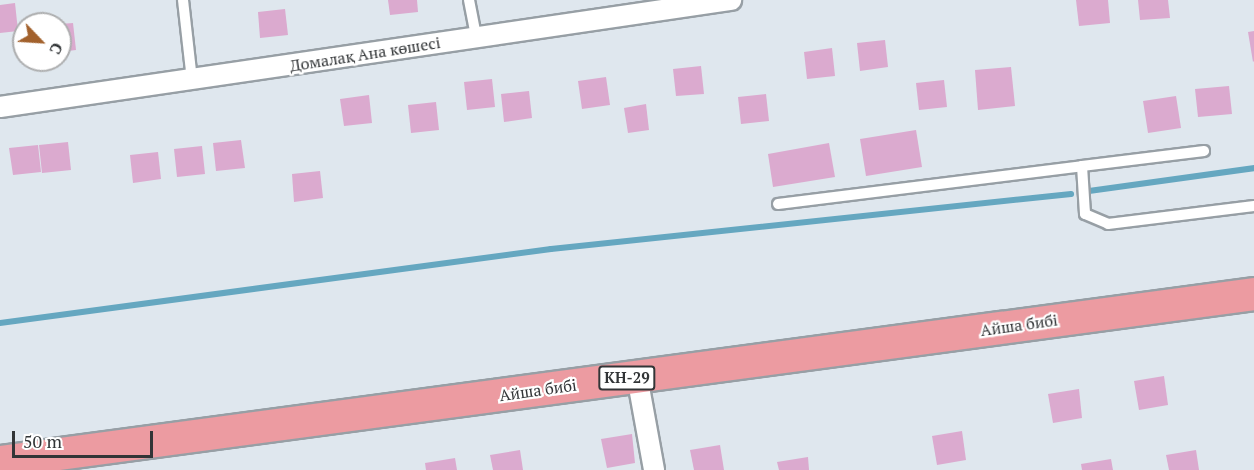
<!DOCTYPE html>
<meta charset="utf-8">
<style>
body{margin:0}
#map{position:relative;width:1254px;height:470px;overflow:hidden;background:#dfe7ee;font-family:"PT Serif",serif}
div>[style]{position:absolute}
.stream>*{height:6px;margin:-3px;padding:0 3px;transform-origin:3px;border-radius:3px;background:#65a7c0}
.building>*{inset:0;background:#dbaacf}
.roads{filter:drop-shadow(2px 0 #979fa5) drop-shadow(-2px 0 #979fa5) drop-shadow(0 2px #979fa5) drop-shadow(0 -2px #979fa5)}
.lane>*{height:10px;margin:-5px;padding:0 5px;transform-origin:5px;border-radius:5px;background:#fff}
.street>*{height:20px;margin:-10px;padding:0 10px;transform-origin:10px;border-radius:10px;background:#fff}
.primary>*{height:32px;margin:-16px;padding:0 16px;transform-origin:16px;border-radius:16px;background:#ec9ba1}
span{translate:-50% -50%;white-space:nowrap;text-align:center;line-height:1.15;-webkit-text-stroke:4.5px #fff;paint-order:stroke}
.shield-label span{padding:2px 4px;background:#fff;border:2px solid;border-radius:4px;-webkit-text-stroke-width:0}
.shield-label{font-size:15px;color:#323537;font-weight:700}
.street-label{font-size:16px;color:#323537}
.north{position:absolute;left:12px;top:12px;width:60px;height:60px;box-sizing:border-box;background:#fff;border:2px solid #adaeaf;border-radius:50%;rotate:115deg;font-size:16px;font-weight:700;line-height:24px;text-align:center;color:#323537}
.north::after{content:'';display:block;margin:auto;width:21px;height:27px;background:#a2612c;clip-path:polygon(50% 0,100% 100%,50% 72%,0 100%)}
.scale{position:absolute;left:12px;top:431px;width:141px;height:27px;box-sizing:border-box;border:3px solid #323537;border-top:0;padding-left:8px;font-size:18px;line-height:21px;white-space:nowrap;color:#323537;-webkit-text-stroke:4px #fff;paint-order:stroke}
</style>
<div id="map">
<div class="stream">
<div style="left:1089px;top:191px;width:167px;rotate:-7.9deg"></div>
<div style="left:0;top:323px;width:556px;rotate:-7.65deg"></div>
<div style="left:551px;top:249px;width:523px;rotate:-6.04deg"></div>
</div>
<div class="building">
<div style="clip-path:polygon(388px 0,417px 0,418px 12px,390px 15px)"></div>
<div style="clip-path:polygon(1076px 0,1108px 0,1110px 23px,1079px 26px)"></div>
<div style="clip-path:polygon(1138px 0,1168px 0,1170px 18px,1140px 20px)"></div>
<div style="clip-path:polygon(15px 3px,18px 31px,0 33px,0 5px)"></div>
<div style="clip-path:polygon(285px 9px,288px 35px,260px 38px,258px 12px)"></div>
<div style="clip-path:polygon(73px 23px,76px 50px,60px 52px,60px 24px)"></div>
<div style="clip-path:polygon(1254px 31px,1254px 61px,1253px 62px,1248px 32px)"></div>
<div style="clip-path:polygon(885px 40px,888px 67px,860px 71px,857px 43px)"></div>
<div style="clip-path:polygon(832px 48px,835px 76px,807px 79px,804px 52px)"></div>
<div style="clip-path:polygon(701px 66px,704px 94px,676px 96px,673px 69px)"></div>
<div style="clip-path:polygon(1011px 67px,1015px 106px,978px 110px,975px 70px)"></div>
<div style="clip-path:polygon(606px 77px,610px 105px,582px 109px,578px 81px)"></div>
<div style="clip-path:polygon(492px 79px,495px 107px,467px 110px,464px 82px)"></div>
<div style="clip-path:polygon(944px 80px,947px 107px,919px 110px,916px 83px)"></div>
<div style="clip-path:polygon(1229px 86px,1232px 114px,1198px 117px,1195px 89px)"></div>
<div style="clip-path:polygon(529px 91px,532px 118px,504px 122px,501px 94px)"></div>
<div style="clip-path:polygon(766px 94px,769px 121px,741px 124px,738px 97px)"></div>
<div style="clip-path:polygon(369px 95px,372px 123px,344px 126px,340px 99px)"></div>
<div style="clip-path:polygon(1176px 96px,1181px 128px,1148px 133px,1143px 101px)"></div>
<div style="clip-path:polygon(436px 102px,439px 130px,411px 133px,408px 105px)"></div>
<div style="clip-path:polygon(646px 104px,649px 130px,628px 133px,624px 108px)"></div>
<div style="clip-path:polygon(916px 130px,922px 167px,866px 176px,860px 139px)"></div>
<div style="clip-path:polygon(241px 140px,245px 168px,216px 171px,213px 143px)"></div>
<div style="clip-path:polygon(68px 142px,71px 170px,42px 173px,39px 145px)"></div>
<div style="clip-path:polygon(829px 143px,835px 177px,773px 187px,768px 154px)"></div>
<div style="clip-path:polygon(38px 145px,41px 172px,13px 175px,9px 148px)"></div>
<div style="clip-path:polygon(202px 146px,205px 174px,177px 177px,174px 149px)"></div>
<div style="clip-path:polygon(158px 152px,161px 179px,133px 183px,130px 155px)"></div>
<div style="clip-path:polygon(320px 171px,323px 198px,294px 202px,292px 174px)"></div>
<div style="clip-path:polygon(1164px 376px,1168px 405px,1139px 410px,1134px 381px)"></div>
<div style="clip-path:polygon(1079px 389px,1082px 418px,1053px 423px,1048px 394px)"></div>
<div style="clip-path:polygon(962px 431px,966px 460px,937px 465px,932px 436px)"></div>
<div style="clip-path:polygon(632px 434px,635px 463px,607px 468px,601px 439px)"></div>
<div style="clip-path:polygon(720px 445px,724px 470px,694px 470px,690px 450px)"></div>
<div style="clip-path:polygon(520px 450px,523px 470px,493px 470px,490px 455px)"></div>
<div style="clip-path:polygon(1196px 450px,1199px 470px,1169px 470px,1166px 455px)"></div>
<div style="clip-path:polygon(808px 457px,809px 470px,779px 470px,777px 462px)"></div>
<div style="clip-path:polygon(455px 458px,457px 470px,426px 470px,425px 463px)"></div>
<div style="clip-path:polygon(1111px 459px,1113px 470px,1082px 470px,1081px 464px)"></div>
</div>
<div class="roads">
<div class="lane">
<div style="left:183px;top:0;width:81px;rotate:83.6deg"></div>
<div style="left:469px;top:0;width:38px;rotate:79deg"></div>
<div style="left:1082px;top:166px;width:123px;rotate:-7deg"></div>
<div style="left:778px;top:204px;width:306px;rotate:-7.1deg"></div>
<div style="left:1082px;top:166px;width:48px;rotate:86.4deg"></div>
<div style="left:1085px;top:214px;width:25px;rotate:23deg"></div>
<div style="left:1108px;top:224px;width:147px;rotate:-7deg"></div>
</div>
<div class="street">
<div style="left:0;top:107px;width:739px;rotate:-8.33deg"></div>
<div style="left:637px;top:376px;width:96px;rotate:79.7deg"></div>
</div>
<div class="primary">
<div style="left:0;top:462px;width:1265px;rotate:-7.63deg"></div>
</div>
</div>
<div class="shield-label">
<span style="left:627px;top:378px">КН-29</span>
</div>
<div class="street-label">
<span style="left:365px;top:54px;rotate:-9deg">Домалақ Ана көшесі</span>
<span style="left:1019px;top:325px;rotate:-8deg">Айша бибі</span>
<span style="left:538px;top:390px;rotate:-8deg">Айша бибі</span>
</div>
<div class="north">С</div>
<div class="scale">50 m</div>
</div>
